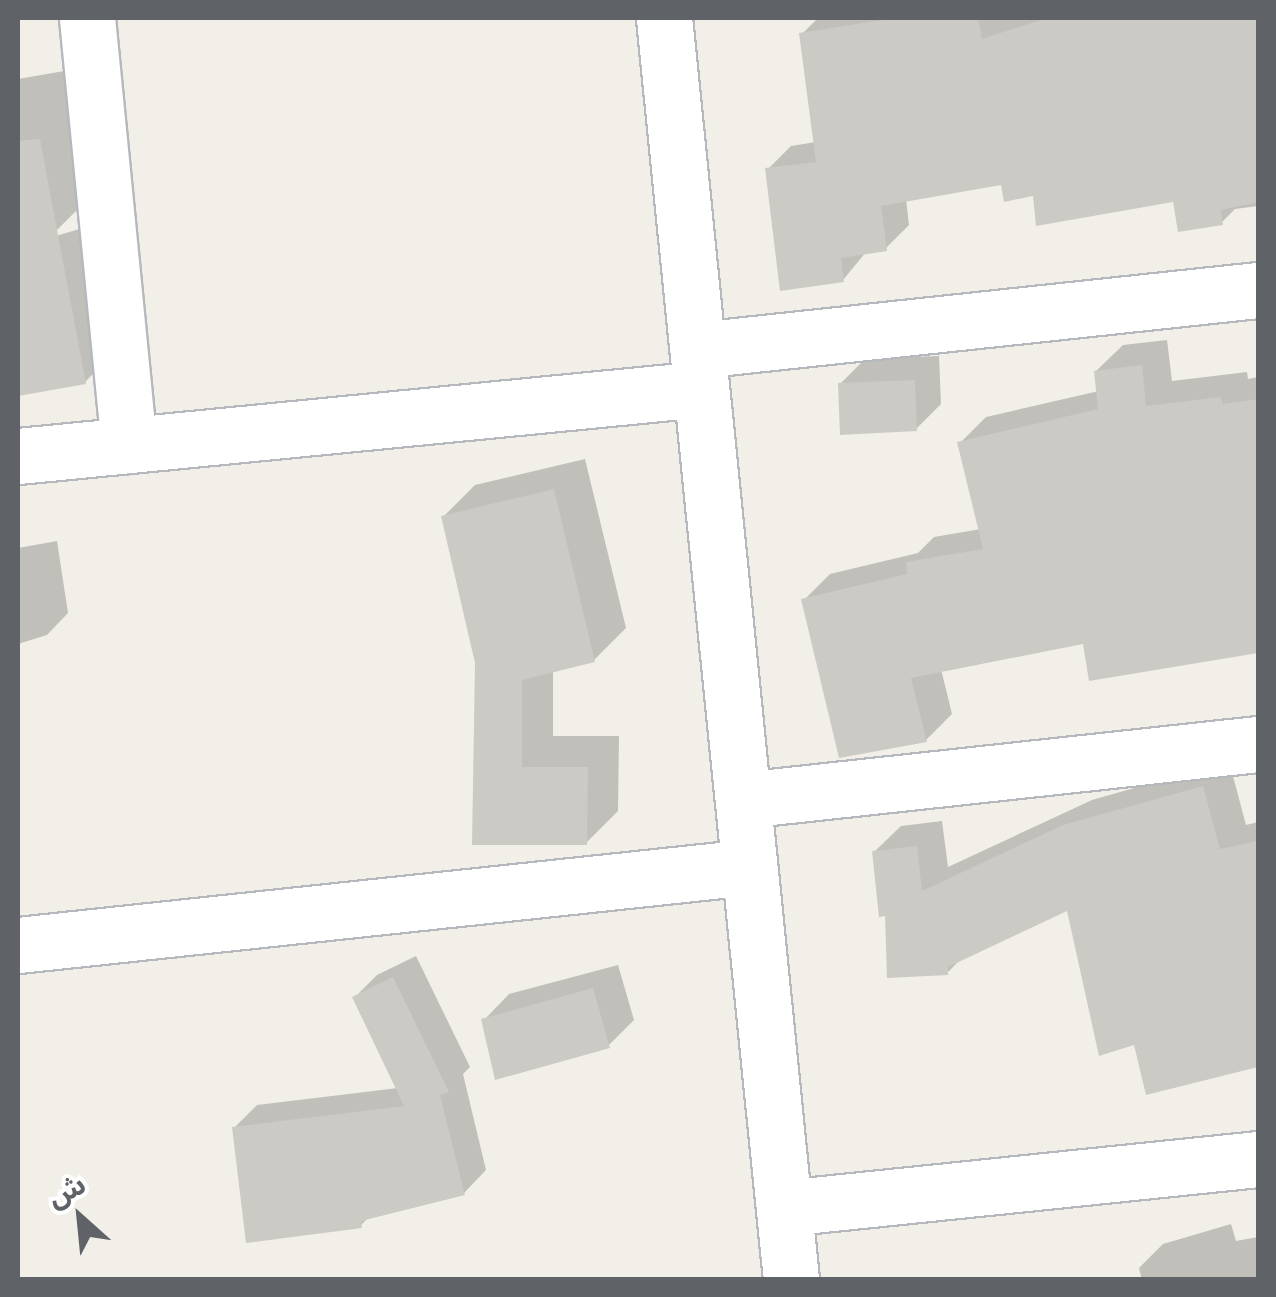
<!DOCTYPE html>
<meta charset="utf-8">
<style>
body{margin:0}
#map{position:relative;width:1276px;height:1297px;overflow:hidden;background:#f1efe8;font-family:"Space Grotesk","Noto Sans Arabic",sans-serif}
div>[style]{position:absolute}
.shadow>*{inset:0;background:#0003}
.building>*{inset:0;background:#cccac5}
.roads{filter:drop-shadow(2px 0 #b5b8bc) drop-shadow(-2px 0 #b5b8bc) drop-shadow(0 2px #b5b8bc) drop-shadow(0 -2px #b5b8bc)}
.minor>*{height:55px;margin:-27.5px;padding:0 27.5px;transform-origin:27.5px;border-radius:27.5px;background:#fff}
span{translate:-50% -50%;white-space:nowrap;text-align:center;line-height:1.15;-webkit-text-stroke:8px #fff;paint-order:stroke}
.frame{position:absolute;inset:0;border:20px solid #5f6368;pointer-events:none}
.north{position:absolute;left:30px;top:1167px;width:100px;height:100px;-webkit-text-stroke:8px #fff;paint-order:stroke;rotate:333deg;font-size:28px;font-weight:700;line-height:40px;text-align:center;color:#5f6368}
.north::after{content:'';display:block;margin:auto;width:35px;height:45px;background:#5f6368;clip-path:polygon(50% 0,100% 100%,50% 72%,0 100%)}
</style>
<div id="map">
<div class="shadow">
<div style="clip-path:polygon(818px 18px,1258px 18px,1258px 206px,1235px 209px,1222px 222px,1176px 200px,1035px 193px,1003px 182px,906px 199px,909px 225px,885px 249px,866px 252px,843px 280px,768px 169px,791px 146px,816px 142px,802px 34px)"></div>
<div style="clip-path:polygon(70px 70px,82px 205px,57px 230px,18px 230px,18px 79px)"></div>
<div style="clip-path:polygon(83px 228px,107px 359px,85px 382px,18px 394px,18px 247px)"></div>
<div style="clip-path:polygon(1167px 340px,1172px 381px,1247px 372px,1248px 379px,1258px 377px,1258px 565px,1211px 575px,1085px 641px,941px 669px,952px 714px,926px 740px,804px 600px,830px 574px,918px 553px,934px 537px,981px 529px,960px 443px,986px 417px,1099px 391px,1096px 371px,1123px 345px)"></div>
<div style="clip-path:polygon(939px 356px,941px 404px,916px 429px,840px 384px,865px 359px)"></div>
<div style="clip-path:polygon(585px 459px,626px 628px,594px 660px,553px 670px,553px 736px,619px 736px,618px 811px,586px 843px,475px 842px,477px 663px,443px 517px,475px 485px)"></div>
<div style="clip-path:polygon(57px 541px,68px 613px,47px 635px,18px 644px,18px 548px)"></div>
<div style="clip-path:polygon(1229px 761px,1246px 825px,1258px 822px,1258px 1059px,1252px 1066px,1136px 1042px,1069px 907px,963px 957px,947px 973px,888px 914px,874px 852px,901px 826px,942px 821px,948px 867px,1092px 800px)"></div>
<div style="clip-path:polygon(416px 956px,470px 1067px,463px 1074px,486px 1170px,464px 1193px,369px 1217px,360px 1226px,234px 1128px,257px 1105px,398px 1088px,355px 997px,377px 975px)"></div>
<div style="clip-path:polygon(618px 965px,634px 1020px,609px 1045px,484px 1020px,509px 994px)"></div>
<div style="clip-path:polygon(1231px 1224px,1236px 1241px,1258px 1237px,1258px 1280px,1142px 1280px,1139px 1268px,1163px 1244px)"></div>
</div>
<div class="building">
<div style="clip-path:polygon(895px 18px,978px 18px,982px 39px,1047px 18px,1258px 18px,1258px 202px,1221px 210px,1223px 225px,1178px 232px,1173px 202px,1036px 226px,1033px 196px,1004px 202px,1001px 185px,881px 206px,887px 251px,841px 258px,844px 282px,780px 291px,765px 168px,816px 162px,799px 33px)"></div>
<div style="clip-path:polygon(40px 139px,86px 384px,18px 396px,18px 141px)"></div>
<div style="clip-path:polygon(1142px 365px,1146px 406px,1221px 397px,1223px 404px,1258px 399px,1258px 653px,1089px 681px,1083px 644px,911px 678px,927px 742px,839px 758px,801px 599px,907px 574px,906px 562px,983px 549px,957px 442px,1098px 409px,1094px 371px)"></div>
<div style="clip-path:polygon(915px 380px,917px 431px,840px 435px,838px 383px)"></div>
<div style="clip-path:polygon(554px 489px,595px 662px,522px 680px,522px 767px,588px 767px,587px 845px,472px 845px,475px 663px,441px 516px)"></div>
<div style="clip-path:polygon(1203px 786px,1220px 849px,1258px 841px,1258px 1067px,1146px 1095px,1134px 1045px,1099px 1056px,1067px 911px,948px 967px,948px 975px,887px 978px,885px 916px,879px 917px,872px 851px,917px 846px,922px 891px,1063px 825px)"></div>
<div style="clip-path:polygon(393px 977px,449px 1092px,440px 1095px,465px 1195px,361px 1221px,362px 1228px,246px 1243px,232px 1127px,404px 1106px,352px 997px)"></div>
<div style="clip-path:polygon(593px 988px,610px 1048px,495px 1080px,481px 1019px)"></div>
</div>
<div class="roads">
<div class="minor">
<div style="left:87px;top:18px;width:429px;rotate:84.4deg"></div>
<div style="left:664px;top:18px;width:1268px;rotate:84.25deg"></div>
<div style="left:698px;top:350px;width:563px;rotate:-6.12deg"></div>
<div style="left:18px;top:456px;width:686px;rotate:-5.6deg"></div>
<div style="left:743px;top:800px;width:518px;rotate:-6.21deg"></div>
<div style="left:18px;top:945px;width:735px;rotate:-6.09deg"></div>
<div style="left:784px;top:1208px;width:477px;rotate:-5.9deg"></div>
</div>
</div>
<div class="frame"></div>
<div class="north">ش</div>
</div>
